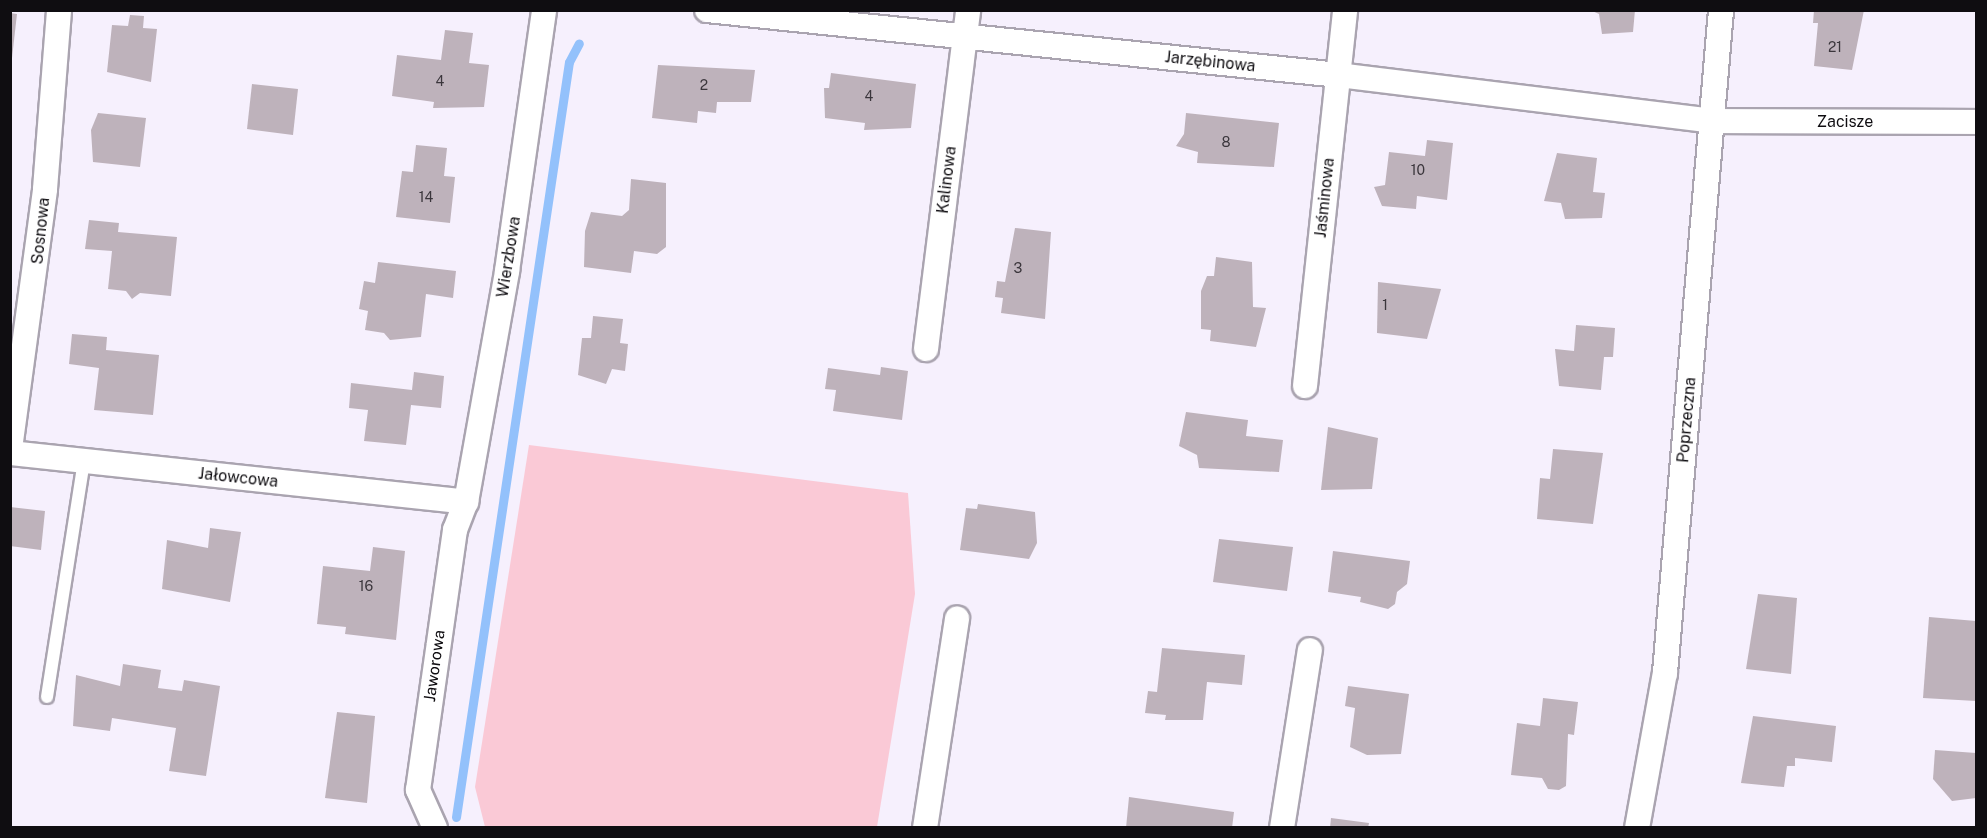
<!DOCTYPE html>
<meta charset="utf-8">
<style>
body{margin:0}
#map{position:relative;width:1987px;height:838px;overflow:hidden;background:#f6f0fd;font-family:"Public Sans",sans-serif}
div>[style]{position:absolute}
.green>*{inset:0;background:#fac9d6}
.stream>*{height:9px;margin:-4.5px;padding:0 4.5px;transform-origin:4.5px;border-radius:4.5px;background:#93c1fb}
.building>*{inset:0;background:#beb2bb}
.roads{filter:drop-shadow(2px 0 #aaa4b0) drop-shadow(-2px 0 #aaa4b0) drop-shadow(0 2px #aaa4b0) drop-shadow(0 -2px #aaa4b0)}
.service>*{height:12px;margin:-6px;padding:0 6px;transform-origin:6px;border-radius:6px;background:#fff}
.minor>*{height:24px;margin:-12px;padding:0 12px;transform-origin:12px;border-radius:12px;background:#fff}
span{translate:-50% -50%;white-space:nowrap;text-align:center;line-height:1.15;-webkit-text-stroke:6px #fff;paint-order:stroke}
.number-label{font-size:14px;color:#3b363c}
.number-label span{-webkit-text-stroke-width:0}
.street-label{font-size:16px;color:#0f0d11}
.frame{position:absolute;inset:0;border:12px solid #0f0d11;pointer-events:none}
</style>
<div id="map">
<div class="green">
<div style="clip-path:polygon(529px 445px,908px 493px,915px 594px,877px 827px,485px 827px,475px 787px)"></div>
</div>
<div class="stream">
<div style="left:456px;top:817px;width:763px;rotate:-81.49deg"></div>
<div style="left:569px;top:62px;width:21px;rotate:-62deg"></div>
</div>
<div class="building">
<div style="clip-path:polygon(1590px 10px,1635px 10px,1633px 32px,1602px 34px,1599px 14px)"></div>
<div style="clip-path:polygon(1814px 10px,1864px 10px,1852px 70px,1814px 66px,1818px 23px,1813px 23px)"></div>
<div style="clip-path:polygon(10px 13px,17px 14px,12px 58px,10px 58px)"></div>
<div style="clip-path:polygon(130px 15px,144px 16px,143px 28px,157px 29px,151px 82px,107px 72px,112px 25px,128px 26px)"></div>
<div style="clip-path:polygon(445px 30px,473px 33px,469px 63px,489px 65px,484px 107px,433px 108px,434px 102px,392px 96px,397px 55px,441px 60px)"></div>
<div style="clip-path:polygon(658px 65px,755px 70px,751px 102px,717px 102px,716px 113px,698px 111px,697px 123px,652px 118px)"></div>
<div style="clip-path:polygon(831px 73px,916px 84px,911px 128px,864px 130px,865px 123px,825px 118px,824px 88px,829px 88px)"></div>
<div style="clip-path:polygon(252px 84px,298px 89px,293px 135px,247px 129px)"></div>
<div style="clip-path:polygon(98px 113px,146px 118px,140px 167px,93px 162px,91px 130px)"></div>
<div style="clip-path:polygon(1186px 113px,1279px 123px,1274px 167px,1197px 163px,1198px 152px,1176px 146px,1184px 134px)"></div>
<div style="clip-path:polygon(1427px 140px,1453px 143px,1447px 200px,1417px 196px,1416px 209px,1382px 206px,1374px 187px,1385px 185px,1389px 152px,1425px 156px)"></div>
<div style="clip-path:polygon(416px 145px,447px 148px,444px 176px,455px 177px,450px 223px,396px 217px,402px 171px,413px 172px)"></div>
<div style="clip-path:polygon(1557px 153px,1597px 158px,1593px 192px,1605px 193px,1602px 218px,1565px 219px,1561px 203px,1544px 201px)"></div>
<div style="clip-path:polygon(631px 179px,666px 183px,666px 247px,657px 254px,634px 251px,631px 273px,584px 267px,585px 231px,591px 212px,622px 216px,629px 210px)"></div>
<div style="clip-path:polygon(89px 220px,119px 223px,118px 232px,177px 237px,171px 296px,140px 293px,132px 299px,126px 291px,108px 289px,112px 251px,85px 249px)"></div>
<div style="clip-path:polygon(1015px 228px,1051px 232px,1045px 319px,1001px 313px,1003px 298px,995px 297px,997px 281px,1005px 282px)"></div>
<div style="clip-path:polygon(1216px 257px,1252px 262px,1253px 307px,1266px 308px,1256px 347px,1210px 341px,1211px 330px,1201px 329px,1201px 291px,1207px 276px,1214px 276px)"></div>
<div style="clip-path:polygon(378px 262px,456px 271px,453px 298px,426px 294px,421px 337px,390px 340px,384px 333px,365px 330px,368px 311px,359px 309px,364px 281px,375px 283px)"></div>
<div style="clip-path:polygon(1378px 282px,1441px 289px,1427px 339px,1377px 333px)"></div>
<div style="clip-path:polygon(593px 316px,623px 319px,620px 343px,628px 344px,625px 371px,612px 369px,606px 384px,578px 375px,582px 338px,591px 338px)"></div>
<div style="clip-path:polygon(1576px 325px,1615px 328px,1613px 357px,1604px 357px,1601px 390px,1559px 386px,1555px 349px,1574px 351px)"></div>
<div style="clip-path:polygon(72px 334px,107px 337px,106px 350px,159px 355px,153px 415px,94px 410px,99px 368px,69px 364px)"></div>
<div style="clip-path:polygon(881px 367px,908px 371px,902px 420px,833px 411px,836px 390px,825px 389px,828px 368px,880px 375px)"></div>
<div style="clip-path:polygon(414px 372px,444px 376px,441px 408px,411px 405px,406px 445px,364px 441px,368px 410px,349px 408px,351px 383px,412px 390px)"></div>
<div style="clip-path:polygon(1186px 412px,1248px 420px,1246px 436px,1283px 440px,1279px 472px,1199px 468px,1197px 455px,1179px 446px)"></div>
<div style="clip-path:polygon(1328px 427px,1378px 438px,1372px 489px,1321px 490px)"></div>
<div style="clip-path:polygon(1553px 449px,1603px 453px,1593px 524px,1537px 519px,1540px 478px,1550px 479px)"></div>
<div style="clip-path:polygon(978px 504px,1035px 512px,1037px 543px,1029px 559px,960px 550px,966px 508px,977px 509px)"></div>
<div style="clip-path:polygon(10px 507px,45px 511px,41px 550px,10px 546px)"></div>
<div style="clip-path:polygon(210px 528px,241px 532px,230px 602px,162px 589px,167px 540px,208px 548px)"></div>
<div style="clip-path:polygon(1219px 539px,1293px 547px,1287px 591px,1213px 582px)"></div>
<div style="clip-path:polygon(373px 547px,405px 551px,396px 640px,345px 634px,346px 627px,317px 624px,323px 566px,370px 571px)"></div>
<div style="clip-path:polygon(1333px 551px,1410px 561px,1407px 584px,1397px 592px,1395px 604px,1388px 609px,1360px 602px,1361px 597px,1328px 592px)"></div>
<div style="clip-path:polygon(1758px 594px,1797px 598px,1791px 674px,1746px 669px)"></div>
<div style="clip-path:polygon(1929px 617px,1976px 621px,1976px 701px,1923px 698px)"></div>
<div style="clip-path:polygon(1162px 648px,1245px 655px,1242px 685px,1207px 682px,1203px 720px,1165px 720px,1166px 715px,1145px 713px,1148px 691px,1157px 692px)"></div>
<div style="clip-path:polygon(123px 664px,161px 670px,158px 688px,182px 691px,184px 680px,220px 686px,206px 776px,169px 771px,176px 728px,112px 718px,110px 731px,73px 726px,76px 675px,120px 686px)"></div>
<div style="clip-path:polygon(1348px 686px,1409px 694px,1401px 754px,1367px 755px,1350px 747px,1355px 708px,1345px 706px)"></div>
<div style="clip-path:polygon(1543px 698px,1578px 702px,1574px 735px,1568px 734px,1566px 786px,1559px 790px,1548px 789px,1542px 778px,1511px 775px,1517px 723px,1540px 726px)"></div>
<div style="clip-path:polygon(337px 712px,375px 716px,367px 803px,325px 798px)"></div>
<div style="clip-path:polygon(1753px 716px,1836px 726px,1832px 762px,1795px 758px,1795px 766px,1787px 766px,1784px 787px,1741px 783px)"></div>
<div style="clip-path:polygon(1935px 750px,1976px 753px,1976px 798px,1952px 801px,1933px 779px)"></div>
<div style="clip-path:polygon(1129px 797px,1234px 812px,1232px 828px,1126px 828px)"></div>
<div style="clip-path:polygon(1331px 818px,1369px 823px,1368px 828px,1330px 828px)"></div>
</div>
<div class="roads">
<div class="service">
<div style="left:47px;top:697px;width:239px;rotate:-81.1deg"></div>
</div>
<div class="minor">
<div style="left:707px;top:10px;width:635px;rotate:5.87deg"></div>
<div style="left:1339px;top:75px;width:377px;rotate:7deg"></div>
<div style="left:1713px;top:121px;width:263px;rotate:0.2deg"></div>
<div style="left:926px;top:349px;width:342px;rotate:-82.9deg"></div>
<div style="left:1305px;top:386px;width:378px;rotate:-83.9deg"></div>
<div style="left:10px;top:449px;width:262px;rotate:-82.3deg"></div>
<div style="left:45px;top:189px;width:180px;rotate:-85.5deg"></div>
<div style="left:10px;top:453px;width:459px;rotate:6.1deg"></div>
<div style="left:435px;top:828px;width:42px;rotate:-114.1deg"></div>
<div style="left:418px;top:790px;width:263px;rotate:-81.9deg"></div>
<div style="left:455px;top:530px;width:30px;rotate:-69deg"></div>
<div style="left:466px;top:502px;width:235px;rotate:-79.9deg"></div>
<div style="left:507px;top:271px;width:264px;rotate:-81.9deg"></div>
<div style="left:925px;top:828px;width:212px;rotate:-81.3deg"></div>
<div style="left:1282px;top:828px;width:180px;rotate:-81.1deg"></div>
<div style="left:1637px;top:828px;width:158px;rotate:-79.8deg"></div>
<div style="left:1665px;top:673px;width:665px;rotate:-85.17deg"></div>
</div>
</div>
<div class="number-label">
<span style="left:1835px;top:47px">21</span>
<span style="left:440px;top:81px">4</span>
<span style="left:704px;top:85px">2</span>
<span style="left:869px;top:96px">4</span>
<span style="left:1226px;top:142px">8</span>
<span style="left:1418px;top:170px">10</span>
<span style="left:426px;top:197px">14</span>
<span style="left:1018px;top:268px">3</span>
<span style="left:1385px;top:305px">1</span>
<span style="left:366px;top:586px">16</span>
</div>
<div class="street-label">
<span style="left:1210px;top:62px;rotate:6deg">Jarzębinowa</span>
<span style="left:1845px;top:122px">Zacisze</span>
<span style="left:947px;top:180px;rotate:-83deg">Kalinowa</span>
<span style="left:1325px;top:198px;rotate:-84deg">Jaśminowa</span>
<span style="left:41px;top:231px;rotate:-84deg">Sosnowa</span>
<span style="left:509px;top:257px;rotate:-81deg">Wierzbowa</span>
<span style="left:1687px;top:420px;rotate:-85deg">Poprzeczna</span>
<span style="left:238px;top:478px;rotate:6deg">Jałowcowa</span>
<span style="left:435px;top:666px;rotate:-82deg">Jaworowa</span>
</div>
<div class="frame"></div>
</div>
